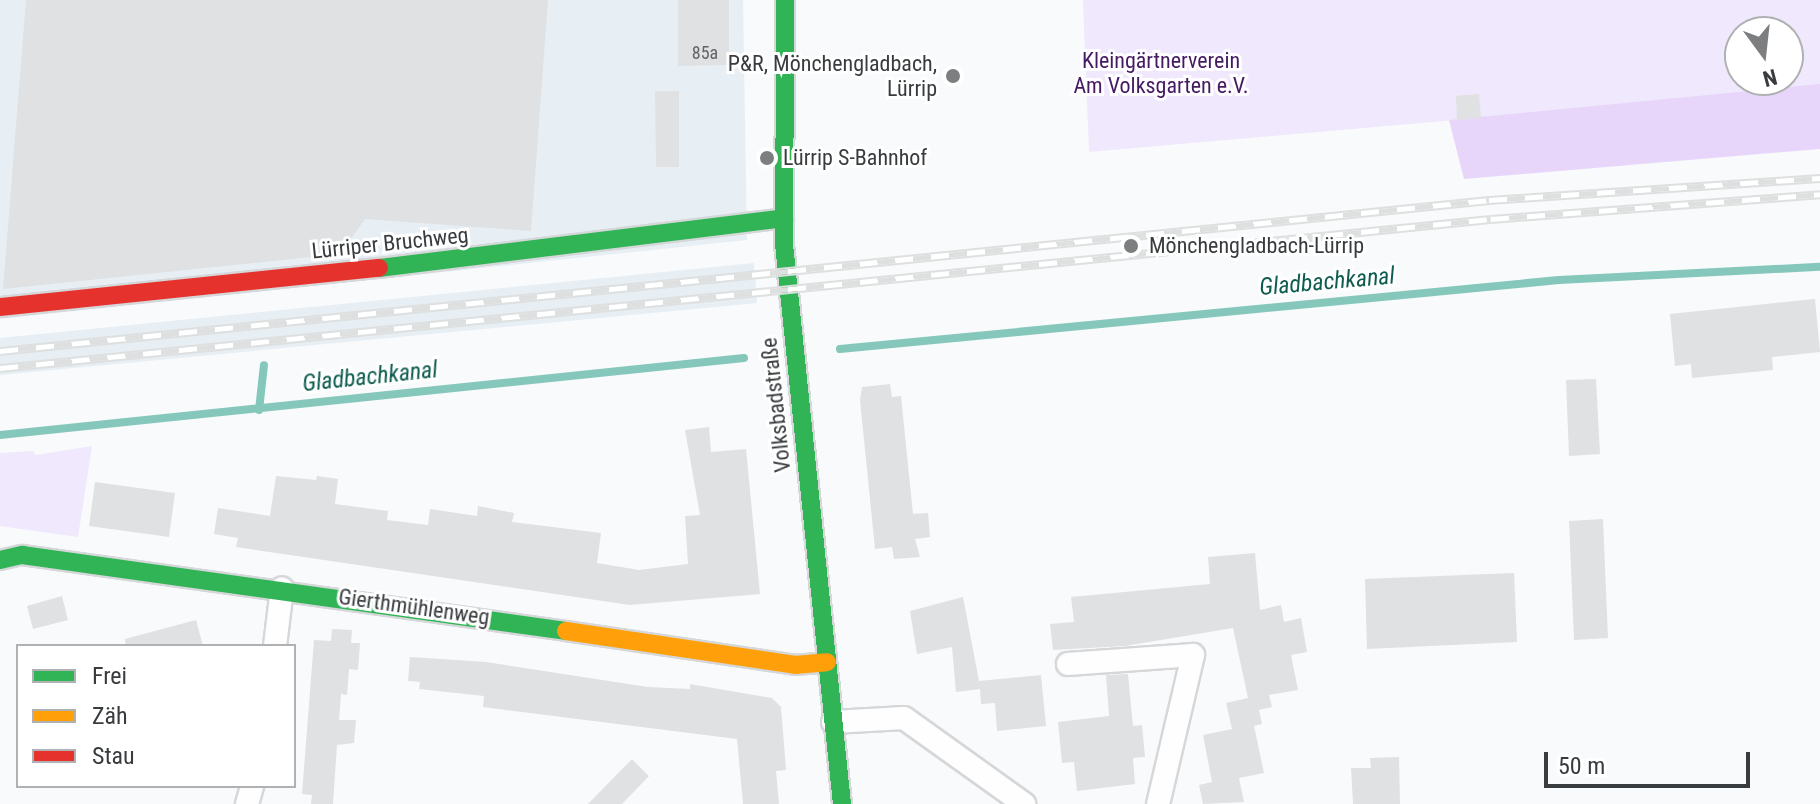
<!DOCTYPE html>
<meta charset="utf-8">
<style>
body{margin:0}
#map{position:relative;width:1820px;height:804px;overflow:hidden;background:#f8fafc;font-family:"Roboto Condensed",sans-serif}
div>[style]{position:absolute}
.built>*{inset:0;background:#e7eff5}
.green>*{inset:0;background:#f0e8fc}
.forest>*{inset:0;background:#e7d6fa}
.stream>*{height:8px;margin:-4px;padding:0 4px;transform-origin:4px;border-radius:4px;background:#85c7ba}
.building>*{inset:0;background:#dfe1e3}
.roads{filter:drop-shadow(2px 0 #d5d7d9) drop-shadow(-2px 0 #d5d7d9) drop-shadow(0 2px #d5d7d9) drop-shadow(0 -2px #d5d7d9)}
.street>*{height:22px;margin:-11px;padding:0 11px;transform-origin:11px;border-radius:11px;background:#fefeff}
.fast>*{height:18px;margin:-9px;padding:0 9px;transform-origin:9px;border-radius:9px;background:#30b455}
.slow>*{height:18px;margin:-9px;padding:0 9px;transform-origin:9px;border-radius:9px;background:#ff9f0a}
.jam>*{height:18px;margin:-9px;padding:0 9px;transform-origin:9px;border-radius:9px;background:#e5322d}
.rail>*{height:9px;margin-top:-4.5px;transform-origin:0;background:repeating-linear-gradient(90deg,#fff 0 18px,#dee0e0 0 36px);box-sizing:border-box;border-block:2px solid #dee0e0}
.dots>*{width:22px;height:22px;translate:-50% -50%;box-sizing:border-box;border:4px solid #fff;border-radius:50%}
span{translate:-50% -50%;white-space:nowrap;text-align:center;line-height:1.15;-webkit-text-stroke:6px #fff;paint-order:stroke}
.number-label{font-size:18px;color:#626567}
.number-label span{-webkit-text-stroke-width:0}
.park-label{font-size:22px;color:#441a63}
.poi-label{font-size:22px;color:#393c3e}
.right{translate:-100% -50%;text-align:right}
.left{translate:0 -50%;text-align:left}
.street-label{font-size:22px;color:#393c3e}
.water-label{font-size:24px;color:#0d5c4f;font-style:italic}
.legend{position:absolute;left:16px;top:644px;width:280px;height:144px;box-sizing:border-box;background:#fff;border:2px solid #b0b1b2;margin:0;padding:10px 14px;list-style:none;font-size:24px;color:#393c3e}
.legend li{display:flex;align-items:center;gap:16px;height:40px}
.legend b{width:40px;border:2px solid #b0b1b2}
.north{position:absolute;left:1724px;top:16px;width:80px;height:80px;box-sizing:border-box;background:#fff;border:2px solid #b0b1b2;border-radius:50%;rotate:165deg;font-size:22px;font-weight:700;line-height:32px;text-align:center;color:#393c3e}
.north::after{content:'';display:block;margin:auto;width:28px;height:36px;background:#7c7e80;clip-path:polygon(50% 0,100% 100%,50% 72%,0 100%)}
.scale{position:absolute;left:1544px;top:752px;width:206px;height:36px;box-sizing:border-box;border:4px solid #393c3e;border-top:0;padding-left:10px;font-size:24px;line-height:28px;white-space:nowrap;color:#393c3e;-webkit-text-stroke:6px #fff;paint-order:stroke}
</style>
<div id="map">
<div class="built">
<div style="clip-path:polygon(0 0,743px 0,747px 240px,0 319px)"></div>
<div style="clip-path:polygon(754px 263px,757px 303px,0 375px,0 338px)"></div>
</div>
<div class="green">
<div style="clip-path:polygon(evenodd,1083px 0,1820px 0,1820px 88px,1089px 152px,1083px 0,1740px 32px,1788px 32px,1788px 80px,1740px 80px,1740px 32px)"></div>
<div style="clip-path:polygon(92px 446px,78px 537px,0 526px,0 453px,33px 451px,36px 455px)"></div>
</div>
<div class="forest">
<div style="clip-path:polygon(1820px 84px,1820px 149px,1464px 179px,1449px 120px)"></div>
</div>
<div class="stream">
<div style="left:840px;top:349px;width:722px;rotate:-5.48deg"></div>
<div style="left:1559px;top:280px;width:261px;rotate:-2.9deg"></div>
<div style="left:259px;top:410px;width:45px;rotate:-83.7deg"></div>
<div style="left:0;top:435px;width:748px;rotate:-5.91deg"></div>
</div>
<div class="building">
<div style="clip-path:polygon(26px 0,548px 0,531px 231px,365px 219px,340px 254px,3px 289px)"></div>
<div style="clip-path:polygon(678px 0,729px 0,729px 65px,678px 66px)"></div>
<div style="clip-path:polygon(655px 91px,679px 91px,679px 167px,656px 167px)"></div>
<div style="clip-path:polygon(1479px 94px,1481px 118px,1457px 120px,1456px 96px)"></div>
<div style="clip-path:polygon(1815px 299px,1820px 352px,1772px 357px,1773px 370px,1692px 378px,1691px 364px,1675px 366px,1670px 314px)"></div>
<div style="clip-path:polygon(1596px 379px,1600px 454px,1569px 456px,1566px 380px)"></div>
<div style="clip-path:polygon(890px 384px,892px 397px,901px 396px,913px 514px,928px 513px,930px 537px,915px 539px,920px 557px,894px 559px,892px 547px,875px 549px,860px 400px,862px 387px)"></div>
<div style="clip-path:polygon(709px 427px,711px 452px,746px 449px,760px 594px,630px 605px,236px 547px,238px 538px,214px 534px,218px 508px,270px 516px,276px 476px,316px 480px,317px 476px,338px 479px,335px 504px,388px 511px,387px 520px,428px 525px,430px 509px,477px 516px,478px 506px,514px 513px,512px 522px,601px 533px,597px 563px,639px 570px,688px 564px,685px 516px,700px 515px,685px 430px)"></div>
<div style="clip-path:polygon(95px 482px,175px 493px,169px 537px,89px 526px)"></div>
<div style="clip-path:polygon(1603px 519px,1608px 638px,1574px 640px,1569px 521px)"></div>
<div style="clip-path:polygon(1255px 553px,1260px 610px,1281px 605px,1284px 622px,1301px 618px,1307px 652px,1291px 655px,1298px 690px,1269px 695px,1272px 707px,1259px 710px,1262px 724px,1254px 726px,1264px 773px,1239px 778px,1244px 802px,1203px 804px,1199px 785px,1212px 782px,1203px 735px,1232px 729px,1226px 703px,1248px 698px,1233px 628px,1125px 646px,1053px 650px,1050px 624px,1074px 622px,1071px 597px,1210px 584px,1208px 557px)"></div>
<div style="clip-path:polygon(1514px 573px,1517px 642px,1367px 649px,1365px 579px)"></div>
<div style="clip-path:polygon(62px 596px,68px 620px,33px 629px,27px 606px)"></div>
<div style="clip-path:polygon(963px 597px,979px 681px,1041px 675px,1046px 726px,997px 731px,995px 703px,981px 704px,980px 689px,956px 692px,952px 647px,917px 654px,910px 611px)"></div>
<div style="clip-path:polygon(196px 620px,203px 646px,126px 646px,125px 639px)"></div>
<div style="clip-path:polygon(332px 629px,352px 630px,351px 643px,360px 643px,358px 670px,349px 669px,347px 695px,341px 694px,339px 720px,356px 720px,354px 743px,337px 745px,333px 804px,311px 804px,312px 795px,302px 794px,314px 640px,331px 641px)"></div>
<div style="clip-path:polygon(410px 657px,486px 662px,648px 687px,690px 689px,690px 684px,772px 698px,781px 707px,786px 770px,776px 771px,779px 804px,743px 804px,737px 739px,483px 707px,484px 696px,419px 689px,420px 682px,408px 681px)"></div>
<div style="clip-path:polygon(1128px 674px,1133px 726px,1142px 725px,1145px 757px,1133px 758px,1135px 784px,1077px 791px,1074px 762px,1062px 763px,1058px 722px,1109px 716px,1106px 675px)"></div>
<div style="clip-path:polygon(1399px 757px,1400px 804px,1353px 804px,1351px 768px,1371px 768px,1370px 758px)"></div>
<div style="clip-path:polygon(632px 759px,649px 776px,622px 804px,588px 804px)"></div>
</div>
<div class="roads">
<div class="street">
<div style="left:275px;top:646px;width:58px;rotate:-83.1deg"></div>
<div style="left:1068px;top:664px;width:125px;rotate:-4.1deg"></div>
<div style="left:1193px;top:655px;width:153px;rotate:103.2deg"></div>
<div style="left:833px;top:722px;width:71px;rotate:-3.2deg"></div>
<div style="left:904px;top:718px;width:148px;rotate:35.6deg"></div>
<div style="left:247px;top:804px;width:19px;rotate:-74deg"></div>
</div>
<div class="fast">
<div style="left:785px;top:0;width:244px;rotate:90.2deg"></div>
<div style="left:784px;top:244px;width:563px;rotate:84.09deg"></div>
<div style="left:379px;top:268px;width:408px;rotate:-7deg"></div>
<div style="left:0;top:560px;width:23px;rotate:-13deg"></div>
<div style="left:22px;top:555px;width:549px;rotate:7.95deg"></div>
</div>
<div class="slow">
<div style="left:566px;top:631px;width:232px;rotate:8.4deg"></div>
<div style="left:795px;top:665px;width:32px;rotate:-5deg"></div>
</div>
<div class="jam">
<div style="left:0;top:307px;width:381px;rotate:-5.9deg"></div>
</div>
</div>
<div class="rail">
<div style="left:0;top:351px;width:1497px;rotate:-5.79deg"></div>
<div style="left:1489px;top:200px;width:332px;rotate:-3.8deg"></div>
<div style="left:0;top:368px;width:1498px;rotate:-5.71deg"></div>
<div style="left:1491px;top:219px;width:330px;rotate:-4.3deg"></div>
</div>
<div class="dots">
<div style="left:953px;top:76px;background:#7c7e80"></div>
<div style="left:767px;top:158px;background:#7c7e80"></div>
<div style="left:1131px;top:246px;background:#7c7e80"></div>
</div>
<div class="number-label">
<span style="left:705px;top:53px">85a</span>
</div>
<div class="park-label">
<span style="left:1161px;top:73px">Kleingärtnerverein<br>Am Volksgarten e.V.</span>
</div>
<div class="poi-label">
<span class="right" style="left:937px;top:76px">P&amp;R, Mönchengladbach,<br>Lürrip</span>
<span class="left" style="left:783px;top:158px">Lürrip S-Bahnhof</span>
<span class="left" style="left:1149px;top:246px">Mönchengladbach-Lürrip</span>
</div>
<div class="street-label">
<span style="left:390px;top:243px;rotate:-6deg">Lürriper Bruchweg</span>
<span style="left:776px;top:405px;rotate:-96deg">Volksbadstraße</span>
<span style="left:414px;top:607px;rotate:8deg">Gierthmühlenweg</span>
</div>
<div class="water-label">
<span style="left:1327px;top:282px;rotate:-5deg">Gladbachkanal</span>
<span style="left:370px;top:377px;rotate:-6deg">Gladbachkanal</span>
</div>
<ul class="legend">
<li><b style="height:10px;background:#30b455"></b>Frei</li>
<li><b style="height:10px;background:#ff9f0a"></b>Zäh</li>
<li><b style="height:10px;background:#e5322d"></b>Stau</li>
</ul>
<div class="north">N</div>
<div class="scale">50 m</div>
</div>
